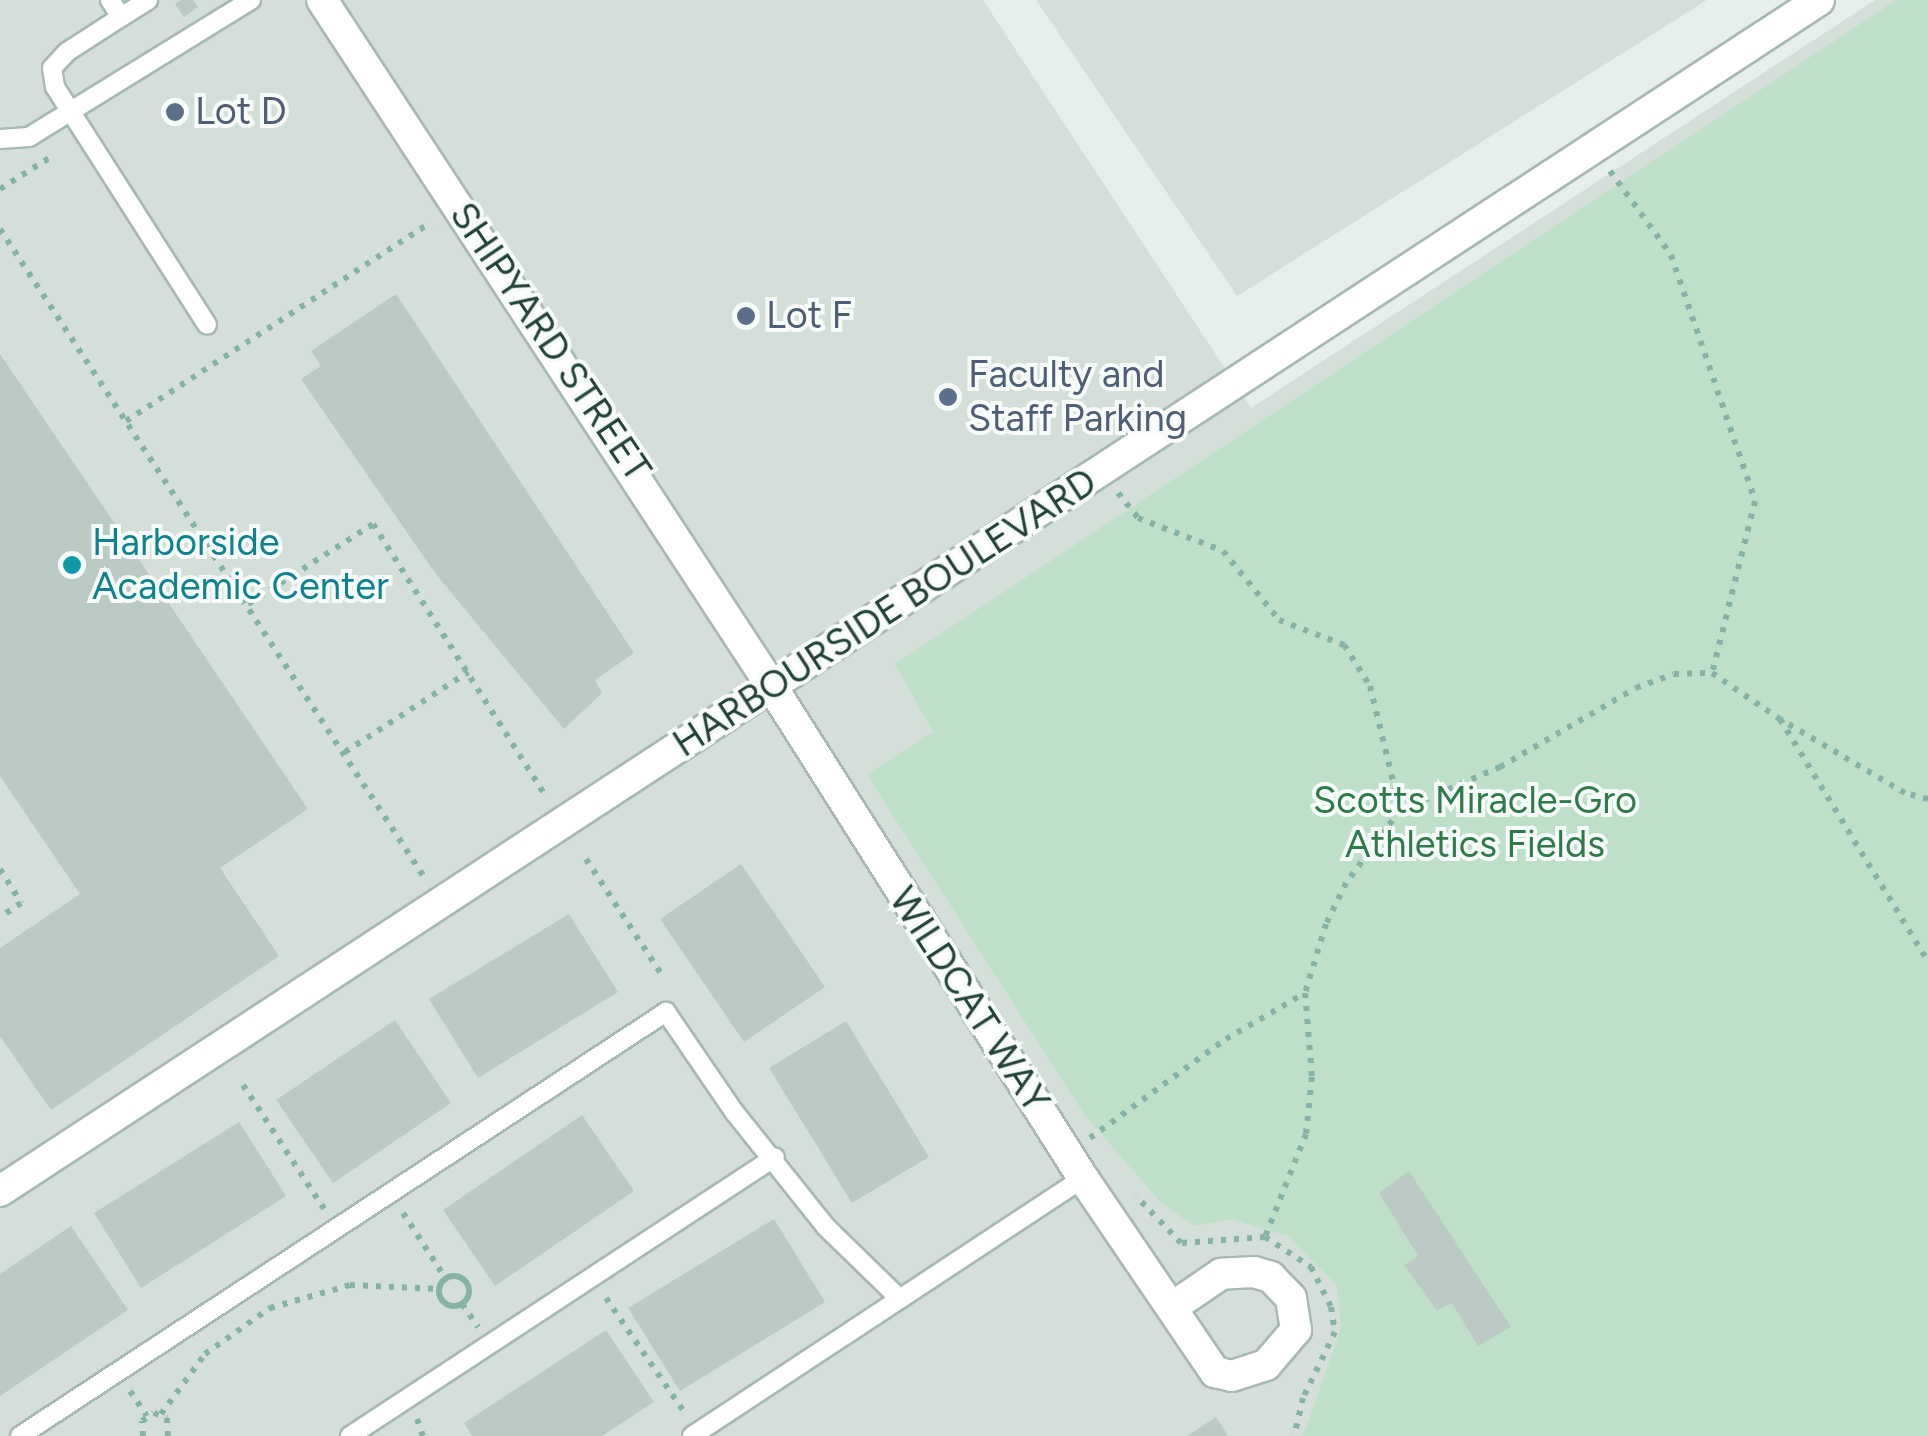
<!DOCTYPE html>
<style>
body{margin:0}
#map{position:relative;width:1928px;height:1436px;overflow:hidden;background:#e6efeb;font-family:Figtree,sans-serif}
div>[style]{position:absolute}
.built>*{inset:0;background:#d4dfda}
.green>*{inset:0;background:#bfe0c8}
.building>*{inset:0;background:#bbcac4}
.path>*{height:6px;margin-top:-3px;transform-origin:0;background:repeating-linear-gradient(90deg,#86b3a5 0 5px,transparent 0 13px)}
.path>.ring{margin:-3px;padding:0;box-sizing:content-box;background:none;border:6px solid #86b3a5;border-radius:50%}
.roads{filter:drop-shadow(2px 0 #a8b8b2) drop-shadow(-2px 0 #a8b8b2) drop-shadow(0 2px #a8b8b2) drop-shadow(0 -2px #a8b8b2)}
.service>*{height:18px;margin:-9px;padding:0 9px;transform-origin:9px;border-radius:9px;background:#fff}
.minor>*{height:30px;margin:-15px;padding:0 15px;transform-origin:15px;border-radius:15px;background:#fff}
.tertiary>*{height:30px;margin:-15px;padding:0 15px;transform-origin:15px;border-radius:15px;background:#fff}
.dots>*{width:28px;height:28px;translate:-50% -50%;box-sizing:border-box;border:5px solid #f7fbf9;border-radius:50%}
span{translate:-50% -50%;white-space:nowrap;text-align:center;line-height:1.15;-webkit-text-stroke:8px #f7fbf9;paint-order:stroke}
.service-label{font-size:38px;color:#4e5e75}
.left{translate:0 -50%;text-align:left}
.street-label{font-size:38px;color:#24423a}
.culture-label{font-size:38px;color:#0d838f}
.park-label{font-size:38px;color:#2d7a4b}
</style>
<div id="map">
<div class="built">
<div style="clip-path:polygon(0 0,983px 0,1251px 408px,1875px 0,1928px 0,1928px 1436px,0 1436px)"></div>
<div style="clip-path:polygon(1036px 0,1707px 0,1237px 296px)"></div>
</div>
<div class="green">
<div style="clip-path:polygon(1896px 0,1928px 0,1928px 1436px,1303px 1436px,1341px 1328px,1337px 1286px,1288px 1236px,1231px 1219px,1195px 1226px,1161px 1203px,1084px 1114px,867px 775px,933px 732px,895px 664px)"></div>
</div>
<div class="building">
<div style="clip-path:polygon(181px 0,193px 0,198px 7px,184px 17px,175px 4px)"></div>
<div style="clip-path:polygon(396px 294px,634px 653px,595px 680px,602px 693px,564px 729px,435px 573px,301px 379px,321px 366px,311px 351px)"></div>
<div style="clip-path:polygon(0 354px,308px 809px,220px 868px,279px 956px,51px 1110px,0 1036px,0 948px,80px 894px,0 776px)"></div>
<div style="clip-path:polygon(741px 864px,825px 987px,744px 1042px,660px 919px)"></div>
<div style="clip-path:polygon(569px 914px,618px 992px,478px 1078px,429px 999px)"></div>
<div style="clip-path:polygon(395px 1020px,451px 1103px,333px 1183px,276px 1100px)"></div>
<div style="clip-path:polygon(846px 1021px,929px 1157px,852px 1203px,769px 1068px)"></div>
<div style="clip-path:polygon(582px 1115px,634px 1191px,495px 1286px,443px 1210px)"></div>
<div style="clip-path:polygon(239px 1122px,286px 1196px,141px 1288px,94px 1213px)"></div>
<div style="clip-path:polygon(1409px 1171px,1511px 1327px,1478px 1346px,1452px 1303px,1437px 1311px,1404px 1265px,1418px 1256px,1379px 1193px)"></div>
<div style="clip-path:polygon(774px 1219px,825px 1302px,680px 1391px,628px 1308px)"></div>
<div style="clip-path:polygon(71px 1226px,128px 1310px,0 1396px,0 1274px)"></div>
<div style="clip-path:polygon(606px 1330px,654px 1402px,602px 1436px,472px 1436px,464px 1423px)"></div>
<div style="clip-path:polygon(1216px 1417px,1228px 1436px,1187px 1436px)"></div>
</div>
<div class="path">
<div style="left:1610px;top:171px;width:104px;rotate:54deg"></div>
<div style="left:1671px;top:255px;width:260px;rotate:71.1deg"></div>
<div style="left:1755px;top:501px;width:177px;rotate:104deg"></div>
<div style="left:0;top:189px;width:64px;rotate:-32.2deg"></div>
<div style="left:0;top:229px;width:778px;rotate:56.8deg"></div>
<div style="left:126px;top:421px;width:364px;rotate:-33.1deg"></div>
<div style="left:1118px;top:493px;width:32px;rotate:51deg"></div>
<div style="left:1138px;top:518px;width:91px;rotate:21.2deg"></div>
<div style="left:1223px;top:551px;width:89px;rotate:50.9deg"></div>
<div style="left:1279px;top:620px;width:70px;rotate:21deg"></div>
<div style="left:1344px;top:645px;width:49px;rotate:57.6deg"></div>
<div style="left:1370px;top:686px;width:128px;rotate:76.4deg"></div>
<div style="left:1400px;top:810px;width:91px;rotate:126.5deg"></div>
<div style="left:1346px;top:883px;width:46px;rotate:116deg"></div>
<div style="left:1326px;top:924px;width:72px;rotate:106.9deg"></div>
<div style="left:1305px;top:993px;width:84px;rotate:85.2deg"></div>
<div style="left:1312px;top:1077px;width:57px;rotate:96deg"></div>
<div style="left:1306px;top:1134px;width:111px;rotate:111.7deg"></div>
<div style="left:1265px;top:1237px;width:84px;rotate:175.9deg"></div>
<div style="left:1181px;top:1243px;width:65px;rotate:-133.8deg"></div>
<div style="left:248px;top:604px;width:148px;rotate:-32.6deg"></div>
<div style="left:373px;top:524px;width:325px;rotate:57.6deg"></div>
<div style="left:345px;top:752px;width:147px;rotate:-33deg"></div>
<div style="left:1928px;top:799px;width:24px;rotate:-165deg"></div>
<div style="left:1905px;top:793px;width:145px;rotate:-149.4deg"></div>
<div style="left:1780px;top:719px;width:284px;rotate:58.6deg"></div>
<div style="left:1400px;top:810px;width:109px;rotate:-23.3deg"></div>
<div style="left:1500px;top:767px;width:157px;rotate:-30.2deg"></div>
<div style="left:1636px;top:688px;width:40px;rotate:-20.2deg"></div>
<div style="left:1674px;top:674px;width:38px;rotate:-2deg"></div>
<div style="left:1712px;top:673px;width:82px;rotate:34.1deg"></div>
<div style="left:586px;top:859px;width:139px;rotate:56.8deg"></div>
<div style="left:0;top:869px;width:40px;rotate:58deg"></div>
<div style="left:21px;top:903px;width:25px;rotate:146deg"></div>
<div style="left:243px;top:1085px;width:148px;rotate:56.8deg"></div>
<div style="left:1090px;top:1138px;width:168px;rotate:-36.1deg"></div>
<div style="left:1226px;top:1039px;width:91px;rotate:-30.2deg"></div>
<div style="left:403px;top:1213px;width:79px;rotate:56.9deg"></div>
<div style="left:1265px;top:1237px;width:55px;rotate:33.1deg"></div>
<div style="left:1311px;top:1267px;width:45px;rotate:63.4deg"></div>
<div style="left:1331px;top:1307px;width:25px;rotate:81deg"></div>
<div style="left:1335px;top:1332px;width:73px;rotate:115.9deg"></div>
<div style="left:1303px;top:1398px;width:39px;rotate:103deg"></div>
<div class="ring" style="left:439px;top:1276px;width:24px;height:24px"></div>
<div style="left:606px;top:1298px;width:142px;rotate:55.6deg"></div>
<div style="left:462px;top:1304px;width:28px;rotate:55deg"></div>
<div style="left:130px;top:1391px;width:30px;rotate:56deg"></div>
<div style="left:161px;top:1414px;width:74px;rotate:-53.7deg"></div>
<div style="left:205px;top:1354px;width:80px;rotate:-35.3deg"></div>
<div style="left:270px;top:1308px;width:83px;rotate:-16deg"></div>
<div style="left:350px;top:1285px;width:90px;rotate:2.5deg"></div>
<div style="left:417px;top:1419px;width:18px;rotate:71deg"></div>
<div style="left:143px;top:1436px;width:15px;rotate:-94deg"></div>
<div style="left:142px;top:1421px;width:14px;rotate:-34deg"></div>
<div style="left:154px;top:1413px;width:14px;rotate:21deg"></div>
<div style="left:167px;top:1418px;width:18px;rotate:87deg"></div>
</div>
<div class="roads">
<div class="service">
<div style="left:110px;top:0;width:20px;rotate:57deg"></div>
<div style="left:121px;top:17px;width:32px;rotate:-32deg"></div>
<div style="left:121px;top:17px;width:64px;rotate:147.1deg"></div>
<div style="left:67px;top:52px;width:22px;rotate:133deg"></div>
<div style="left:52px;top:68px;width:19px;rotate:81deg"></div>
<div style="left:55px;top:87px;width:282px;rotate:57.4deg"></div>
<div style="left:0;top:139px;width:29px;rotate:-4deg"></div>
<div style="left:29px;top:137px;width:261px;rotate:-31.7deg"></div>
<div style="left:20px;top:1436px;width:773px;rotate:-33.28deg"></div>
<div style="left:666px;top:1012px;width:122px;rotate:55.7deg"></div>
<div style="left:735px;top:1113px;width:146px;rotate:51.4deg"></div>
<div style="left:826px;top:1227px;width:103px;rotate:44.2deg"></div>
<div style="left:350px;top:1436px;width:508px;rotate:-33.28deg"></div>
<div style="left:692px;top:1436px;width:468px;rotate:-33.4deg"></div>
</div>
<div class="minor">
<div style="left:772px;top:687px;width:581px;rotate:57.65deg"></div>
<div style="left:1083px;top:1178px;width:235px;rotate:55.8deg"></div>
<div style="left:1215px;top:1372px;width:17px;rotate:13deg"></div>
<div style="left:1232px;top:1376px;width:36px;rotate:-18deg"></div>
<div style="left:1266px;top:1365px;width:46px;rotate:-49.4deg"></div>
<div style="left:1296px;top:1330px;width:32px;rotate:-99deg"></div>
<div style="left:1291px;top:1298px;width:29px;rotate:-134deg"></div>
<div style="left:1271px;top:1277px;width:18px;rotate:-164deg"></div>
<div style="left:1254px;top:1272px;width:33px;rotate:177deg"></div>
<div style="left:1221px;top:1274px;width:57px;rotate:145.8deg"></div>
</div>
<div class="tertiary">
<div style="left:322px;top:0;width:821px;rotate:56.77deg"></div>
<div style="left:0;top:1191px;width:2174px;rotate:-33.21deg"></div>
</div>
</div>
<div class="dots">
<div style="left:175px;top:112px;background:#5c6f8a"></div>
<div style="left:746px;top:316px;background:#5c6f8a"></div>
<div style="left:948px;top:397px;background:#5c6f8a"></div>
<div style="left:72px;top:565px;background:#0f9aa8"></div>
</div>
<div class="service-label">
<span class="left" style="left:195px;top:112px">Lot D</span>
<span class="left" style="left:766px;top:316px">Lot F</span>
<span class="left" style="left:968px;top:397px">Faculty and<br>Staff Parking</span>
</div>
<div class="street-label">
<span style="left:550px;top:342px;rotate:56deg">SHIPYARD STREET</span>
<span style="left:885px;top:613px;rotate:-33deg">HARBOURSIDE BOULEVARD</span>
<span style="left:969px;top:1000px;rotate:57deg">WILDCAT WAY</span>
</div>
<div class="culture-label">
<span class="left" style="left:92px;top:565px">Harborside<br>Academic Center</span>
</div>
<div class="park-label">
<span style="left:1475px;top:823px">Scotts Miracle-Gro<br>Athletics Fields</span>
</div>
</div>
